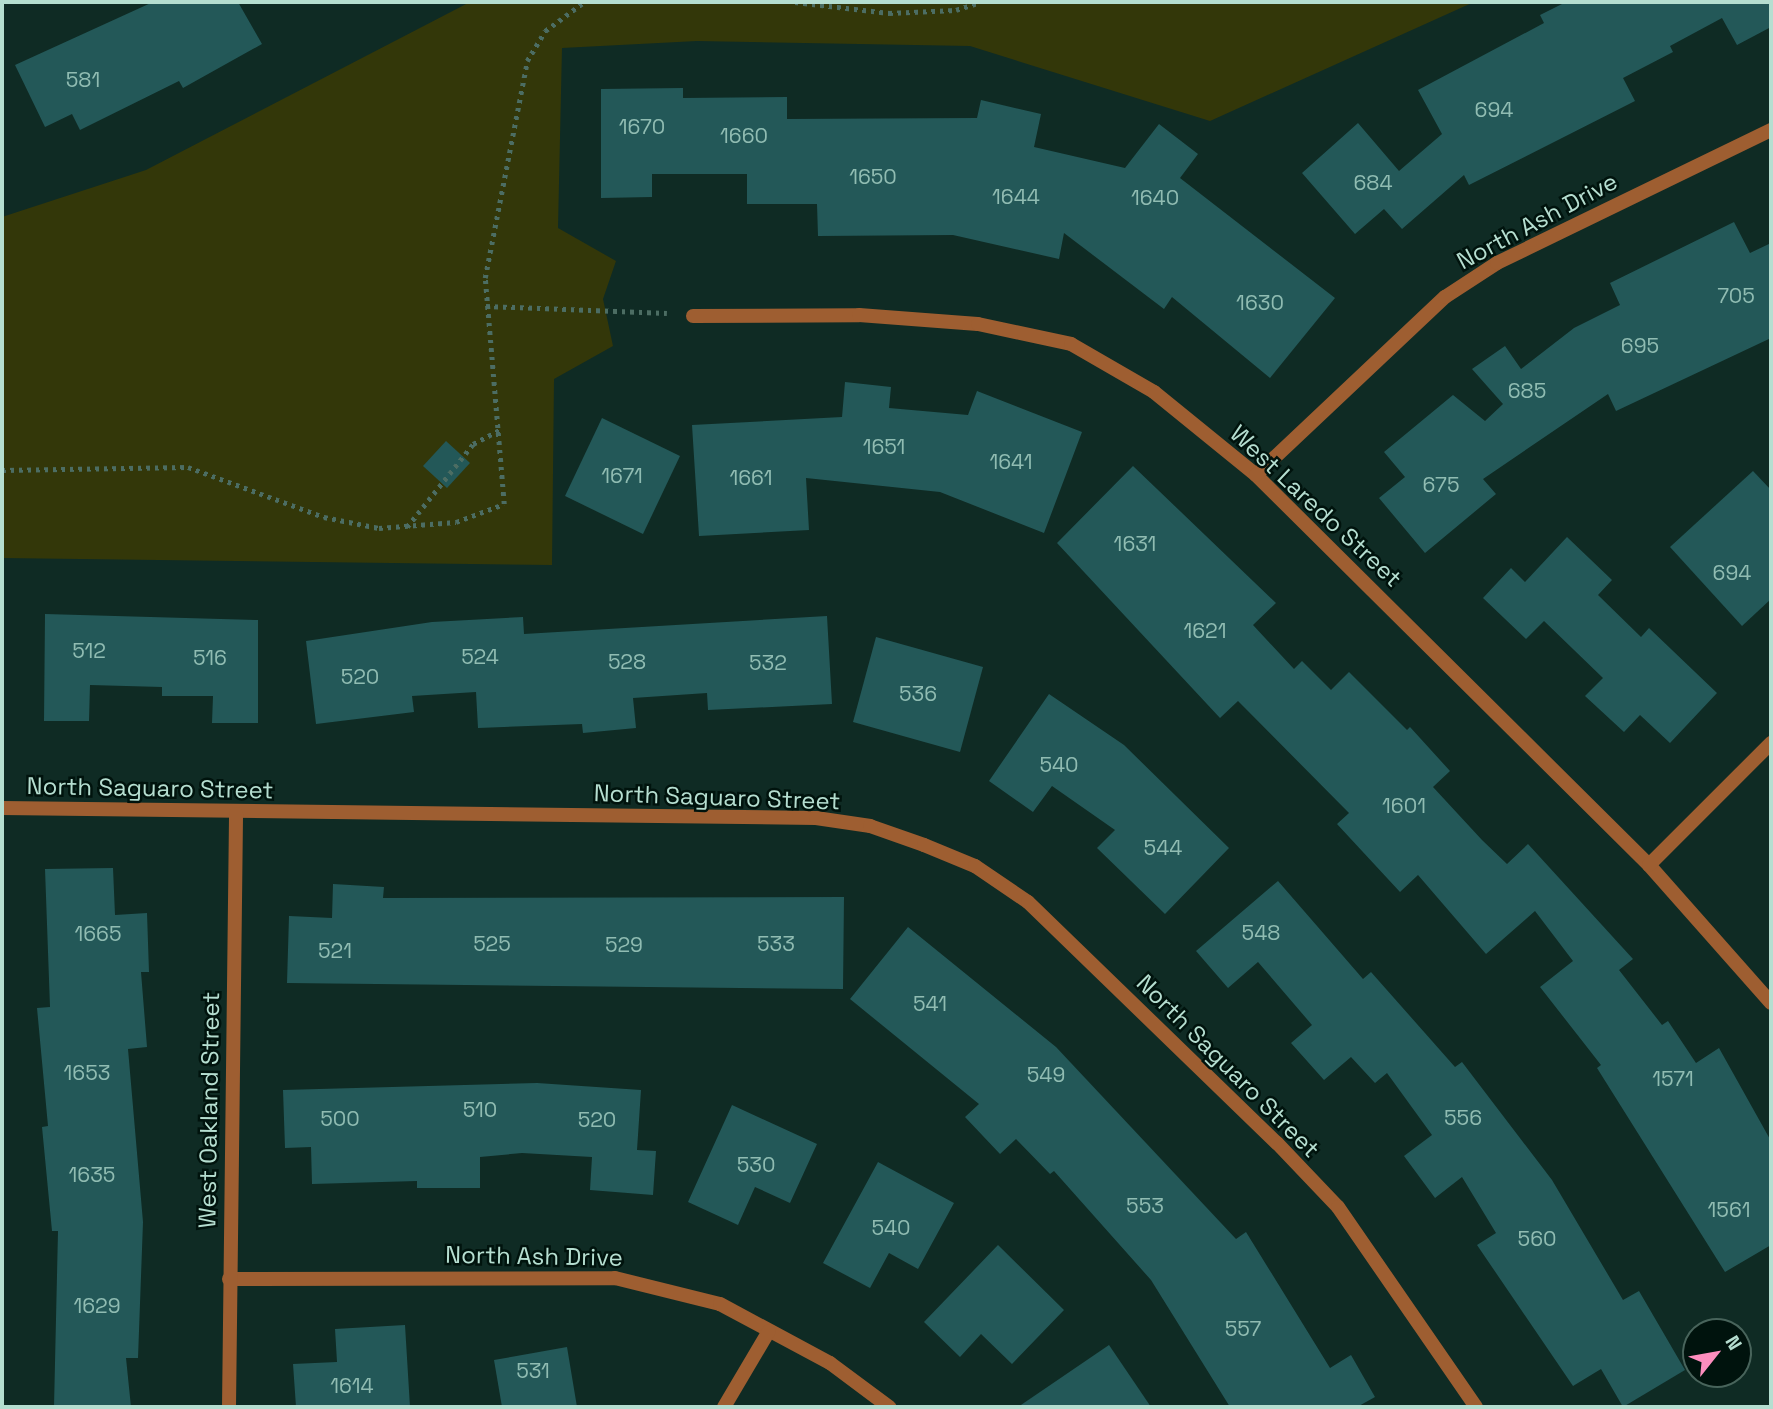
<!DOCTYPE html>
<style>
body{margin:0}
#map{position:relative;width:1773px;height:1409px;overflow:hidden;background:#0f2b24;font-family:"Space Grotesk",sans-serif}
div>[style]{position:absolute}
.green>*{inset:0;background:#333709}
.building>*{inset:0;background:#235858}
.path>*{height:4.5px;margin-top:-2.25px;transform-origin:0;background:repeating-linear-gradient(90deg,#4c6d63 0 3.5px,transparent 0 8.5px)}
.street>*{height:14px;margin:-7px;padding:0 7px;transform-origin:7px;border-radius:7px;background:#9e5e31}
span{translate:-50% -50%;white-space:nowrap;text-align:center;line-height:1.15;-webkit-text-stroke:5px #00130d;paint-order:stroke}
.number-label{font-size:21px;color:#90bcb2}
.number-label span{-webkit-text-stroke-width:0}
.street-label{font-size:24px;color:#b5ded0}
.frame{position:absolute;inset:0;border:4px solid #b5ded0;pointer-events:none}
.north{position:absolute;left:1682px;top:1318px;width:70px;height:70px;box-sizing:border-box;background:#00130d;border:2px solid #48645b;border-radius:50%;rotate:59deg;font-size:19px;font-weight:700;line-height:28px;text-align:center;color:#b5ded0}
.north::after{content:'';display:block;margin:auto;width:24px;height:32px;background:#fd8ebe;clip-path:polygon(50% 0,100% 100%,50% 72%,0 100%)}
</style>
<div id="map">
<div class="green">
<div style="clip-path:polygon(470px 2px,1474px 2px,1210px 121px,970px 46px,697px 41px,562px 48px,558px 228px,616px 261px,603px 299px,613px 346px,554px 379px,552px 565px,2px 558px,2px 217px,146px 170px)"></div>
</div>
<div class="building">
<div style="clip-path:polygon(153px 2px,238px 2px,262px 44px,183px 88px,179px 81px,80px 130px,72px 114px,45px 127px,15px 65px)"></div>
<div style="clip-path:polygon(1566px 2px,1771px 2px,1771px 27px,1737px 45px,1722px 18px,1670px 46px,1673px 52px,1623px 78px,1635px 101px,1469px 185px,1464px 175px,1402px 229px,1384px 209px,1355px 234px,1302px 173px,1358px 123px,1399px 171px,1442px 134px,1418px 90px,1544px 23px,1540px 15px)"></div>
<div style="clip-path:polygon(683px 88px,683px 98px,787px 97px,787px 119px,977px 118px,981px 100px,1041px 114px,1034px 147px,1125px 168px,1159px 124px,1198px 154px,1180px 178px,1335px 298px,1270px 378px,1172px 297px,1164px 309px,1064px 233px,1059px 259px,953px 235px,818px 236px,817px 204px,747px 204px,747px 174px,652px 174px,652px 197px,601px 198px,601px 89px)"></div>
<div style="clip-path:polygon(1734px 222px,1750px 253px,1771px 243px,1771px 338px,1616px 411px,1608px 394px,1483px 479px,1496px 494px,1425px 553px,1379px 498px,1405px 477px,1384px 452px,1453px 395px,1485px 421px,1503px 404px,1472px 369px,1505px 346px,1521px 369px,1574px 328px,1620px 305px,1610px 283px)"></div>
<div style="clip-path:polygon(845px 382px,891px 387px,889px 408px,968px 415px,977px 391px,1082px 432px,1044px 533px,940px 492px,806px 478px,809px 530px,699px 536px,692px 425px,842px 417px)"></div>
<div style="clip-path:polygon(602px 418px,680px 456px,643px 534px,565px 496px)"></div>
<div style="clip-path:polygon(446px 441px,470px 463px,447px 488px,423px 466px)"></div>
<div style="clip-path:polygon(1133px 466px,1276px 603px,1253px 625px,1294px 669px,1302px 661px,1331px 690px,1349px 672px,1407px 730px,1410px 727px,1450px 771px,1433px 787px,1482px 840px,1507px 864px,1528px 844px,1633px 959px,1619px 970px,1662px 1025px,1668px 1021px,1696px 1063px,1719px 1048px,1771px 1141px,1771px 1245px,1725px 1272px,1597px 1068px,1601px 1065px,1540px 987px,1573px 961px,1535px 911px,1486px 954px,1418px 875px,1400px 892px,1337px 824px,1349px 813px,1238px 701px,1220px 718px,1057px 543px)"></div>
<div style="clip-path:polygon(1753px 471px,1771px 490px,1771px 599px,1742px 626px,1670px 547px)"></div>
<div style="clip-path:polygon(1567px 537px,1612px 580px,1598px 595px,1641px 637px,1649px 628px,1717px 693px,1670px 743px,1640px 715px,1624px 732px,1585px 696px,1603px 678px,1544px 621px,1526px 639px,1483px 598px,1511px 568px,1525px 582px)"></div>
<div style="clip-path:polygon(45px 614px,258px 620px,258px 723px,212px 723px,213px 696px,162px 696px,162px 687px,90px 685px,89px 721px,44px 721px)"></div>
<div style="clip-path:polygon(827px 616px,832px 704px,708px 710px,707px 693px,633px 698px,636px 728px,583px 733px,582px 724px,478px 728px,476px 692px,412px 696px,414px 712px,316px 724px,306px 641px,432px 622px,523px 617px,524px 634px)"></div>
<div style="clip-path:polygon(876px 637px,983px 667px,960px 752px,853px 722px)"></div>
<div style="clip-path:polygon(1049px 694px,1124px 745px,1229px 848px,1165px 914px,1097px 848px,1115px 830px,1052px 786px,1033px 812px,989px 781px)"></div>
<div style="clip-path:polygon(113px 868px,115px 915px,147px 913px,149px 972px,141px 972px,147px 1047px,128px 1049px,143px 1222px,138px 1358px,126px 1358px,131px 1407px,54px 1407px,58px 1231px,52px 1231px,42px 1127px,48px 1126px,37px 1008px,50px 1007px,45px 869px)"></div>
<div style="clip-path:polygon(1278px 881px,1363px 979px,1371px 972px,1455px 1067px,1462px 1062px,1552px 1180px,1623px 1300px,1639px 1291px,1685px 1370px,1623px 1407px,1601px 1369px,1573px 1386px,1477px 1245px,1496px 1233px,1462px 1177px,1435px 1198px,1404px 1156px,1432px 1135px,1387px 1073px,1375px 1083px,1351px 1057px,1324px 1080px,1291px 1043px,1312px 1025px,1258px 962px,1228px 988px,1196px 951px)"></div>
<div style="clip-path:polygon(333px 884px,384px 887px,383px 898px,844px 897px,843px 989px,287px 983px,289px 916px,332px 918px)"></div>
<div style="clip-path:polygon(908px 927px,1056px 1047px,1236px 1239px,1246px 1232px,1330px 1368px,1351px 1355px,1375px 1397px,1357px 1407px,1230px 1407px,1151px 1280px,1054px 1171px,1050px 1174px,1016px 1139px,1000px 1154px,965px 1117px,979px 1104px,850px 999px)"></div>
<div style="clip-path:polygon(537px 1083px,641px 1090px,637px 1150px,656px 1151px,653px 1195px,590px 1190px,592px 1157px,522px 1153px,480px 1157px,480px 1188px,417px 1188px,417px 1181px,312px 1184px,311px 1147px,285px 1148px,283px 1090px)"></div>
<div style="clip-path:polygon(732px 1105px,817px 1144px,790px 1203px,755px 1187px,738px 1225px,688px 1202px)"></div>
<div style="clip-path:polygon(878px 1162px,954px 1203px,918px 1269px,889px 1253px,870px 1288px,823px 1263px)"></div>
<div style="clip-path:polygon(998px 1245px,1064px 1310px,1012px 1364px,981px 1334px,960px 1357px,924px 1322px)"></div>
<div style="clip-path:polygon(405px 1325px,410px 1407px,296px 1407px,293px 1364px,337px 1362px,335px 1329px)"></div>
<div style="clip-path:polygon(1109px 1345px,1151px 1407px,1018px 1407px)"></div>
<div style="clip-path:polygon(567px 1347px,577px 1407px,502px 1407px,494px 1360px)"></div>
</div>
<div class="path">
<div style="left:795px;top:2px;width:95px;rotate:6.7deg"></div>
<div style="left:889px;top:13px;width:67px;rotate:-2.6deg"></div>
<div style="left:956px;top:10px;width:25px;rotate:-18deg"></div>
<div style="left:486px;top:306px;width:181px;rotate:2.2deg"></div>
<div style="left:2px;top:470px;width:186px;rotate:-0.9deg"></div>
<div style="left:188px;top:467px;width:145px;rotate:20.2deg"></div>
<div style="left:324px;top:517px;width:56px;rotate:11.3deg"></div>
<div style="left:379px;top:528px;width:77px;rotate:-4.5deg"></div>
<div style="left:456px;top:522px;width:51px;rotate:-20.6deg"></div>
<div style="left:504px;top:504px;width:227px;rotate:-94.8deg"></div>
<div style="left:485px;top:278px;width:221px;rotate:-79deg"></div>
<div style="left:527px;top:61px;width:35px;rotate:-59deg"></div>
<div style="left:545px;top:31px;width:49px;rotate:-36.6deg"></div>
<div style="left:407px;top:527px;width:106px;rotate:-51.5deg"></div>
<div style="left:473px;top:444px;width:30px;rotate:-28deg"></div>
</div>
<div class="street">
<div style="left:693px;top:316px;width:166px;rotate:-0.3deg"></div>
<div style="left:859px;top:315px;width:119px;rotate:4.3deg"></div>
<div style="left:978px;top:324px;width:95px;rotate:12.1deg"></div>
<div style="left:1071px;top:344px;width:96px;rotate:30deg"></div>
<div style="left:1154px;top:392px;width:132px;rotate:39.1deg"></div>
<div style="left:1256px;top:475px;width:554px;rotate:44.78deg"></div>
<div style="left:1649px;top:865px;width:184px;rotate:48.5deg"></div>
<div style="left:1256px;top:475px;width:260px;rotate:-43.3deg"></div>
<div style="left:1445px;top:297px;width:62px;rotate:-33.2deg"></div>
<div style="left:1497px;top:263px;width:305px;rotate:-25.9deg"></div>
<div style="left:2px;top:808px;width:814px;rotate:0.7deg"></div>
<div style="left:816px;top:818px;width:55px;rotate:8.4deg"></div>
<div style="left:870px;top:826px;width:57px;rotate:19.4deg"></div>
<div style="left:924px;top:845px;width:55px;rotate:22.4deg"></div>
<div style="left:975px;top:866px;width:64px;rotate:34.2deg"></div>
<div style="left:1028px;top:902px;width:347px;rotate:44.1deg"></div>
<div style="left:1277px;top:1143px;width:88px;rotate:46.4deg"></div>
<div style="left:1338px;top:1207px;width:243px;rotate:55.4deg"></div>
<div style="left:1649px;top:865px;width:173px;rotate:-45deg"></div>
<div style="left:229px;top:1279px;width:386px;rotate:-0.1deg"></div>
<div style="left:615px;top:1278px;width:108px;rotate:13.9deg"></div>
<div style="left:720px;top:1304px;width:125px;rotate:28.2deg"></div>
<div style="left:830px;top:1363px;width:74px;rotate:36.7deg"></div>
<div style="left:229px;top:1407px;width:593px;rotate:-89.32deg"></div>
<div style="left:724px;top:1407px;width:88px;rotate:-59.4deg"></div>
</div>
<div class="number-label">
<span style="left:83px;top:80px">581</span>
<span style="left:1494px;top:110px">694</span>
<span style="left:642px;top:127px">1670</span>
<span style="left:744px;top:136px">1660</span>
<span style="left:873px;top:177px">1650</span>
<span style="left:1373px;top:183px">684</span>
<span style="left:1016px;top:197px">1644</span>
<span style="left:1155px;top:198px">1640</span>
<span style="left:1736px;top:296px">705</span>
<span style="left:1260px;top:303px">1630</span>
<span style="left:1640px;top:346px">695</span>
<span style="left:1527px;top:391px">685</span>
<span style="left:884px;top:447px">1651</span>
<span style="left:1011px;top:462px">1641</span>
<span style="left:622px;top:476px">1671</span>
<span style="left:751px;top:478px">1661</span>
<span style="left:1441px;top:485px">675</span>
<span style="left:1135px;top:544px">1631</span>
<span style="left:1732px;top:573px">694</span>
<span style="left:1205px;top:631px">1621</span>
<span style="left:89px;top:651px">512</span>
<span style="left:480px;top:657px">524</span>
<span style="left:210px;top:658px">516</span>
<span style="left:627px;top:662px">528</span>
<span style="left:768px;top:663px">532</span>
<span style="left:360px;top:677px">520</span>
<span style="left:918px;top:694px">536</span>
<span style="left:1059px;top:765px">540</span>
<span style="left:1404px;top:806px">1601</span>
<span style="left:1163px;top:848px">544</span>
<span style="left:1261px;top:933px">548</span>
<span style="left:98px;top:934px">1665</span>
<span style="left:492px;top:944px">525</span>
<span style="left:776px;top:944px">533</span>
<span style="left:624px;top:945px">529</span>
<span style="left:335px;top:951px">521</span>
<span style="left:930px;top:1004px">541</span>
<span style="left:87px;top:1073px">1653</span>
<span style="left:1046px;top:1075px">549</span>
<span style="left:1673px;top:1079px">1571</span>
<span style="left:480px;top:1110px">510</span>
<span style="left:1463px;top:1118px">556</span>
<span style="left:340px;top:1119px">500</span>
<span style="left:597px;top:1120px">520</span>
<span style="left:756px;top:1165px">530</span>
<span style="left:92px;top:1175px">1635</span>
<span style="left:1145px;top:1206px">553</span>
<span style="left:1729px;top:1210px">1561</span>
<span style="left:891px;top:1228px">540</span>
<span style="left:1537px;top:1239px">560</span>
<span style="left:97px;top:1306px">1629</span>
<span style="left:1243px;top:1329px">557</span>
<span style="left:533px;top:1371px">531</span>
<span style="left:352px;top:1386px">1614</span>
</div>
<div class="street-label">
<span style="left:1537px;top:221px;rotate:-28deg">North Ash Drive</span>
<span style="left:1316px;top:506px;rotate:43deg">West Laredo Street</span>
<span style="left:150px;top:788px;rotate:1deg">North Saguaro Street</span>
<span style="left:717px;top:797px;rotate:2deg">North Saguaro Street</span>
<span style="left:1228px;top:1066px;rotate:45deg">North Saguaro Street</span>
<span style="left:209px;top:1110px;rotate:-89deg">West Oakland Street</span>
<span style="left:534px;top:1256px;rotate:1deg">North Ash Drive</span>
</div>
<div class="frame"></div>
<div class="north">N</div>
</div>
